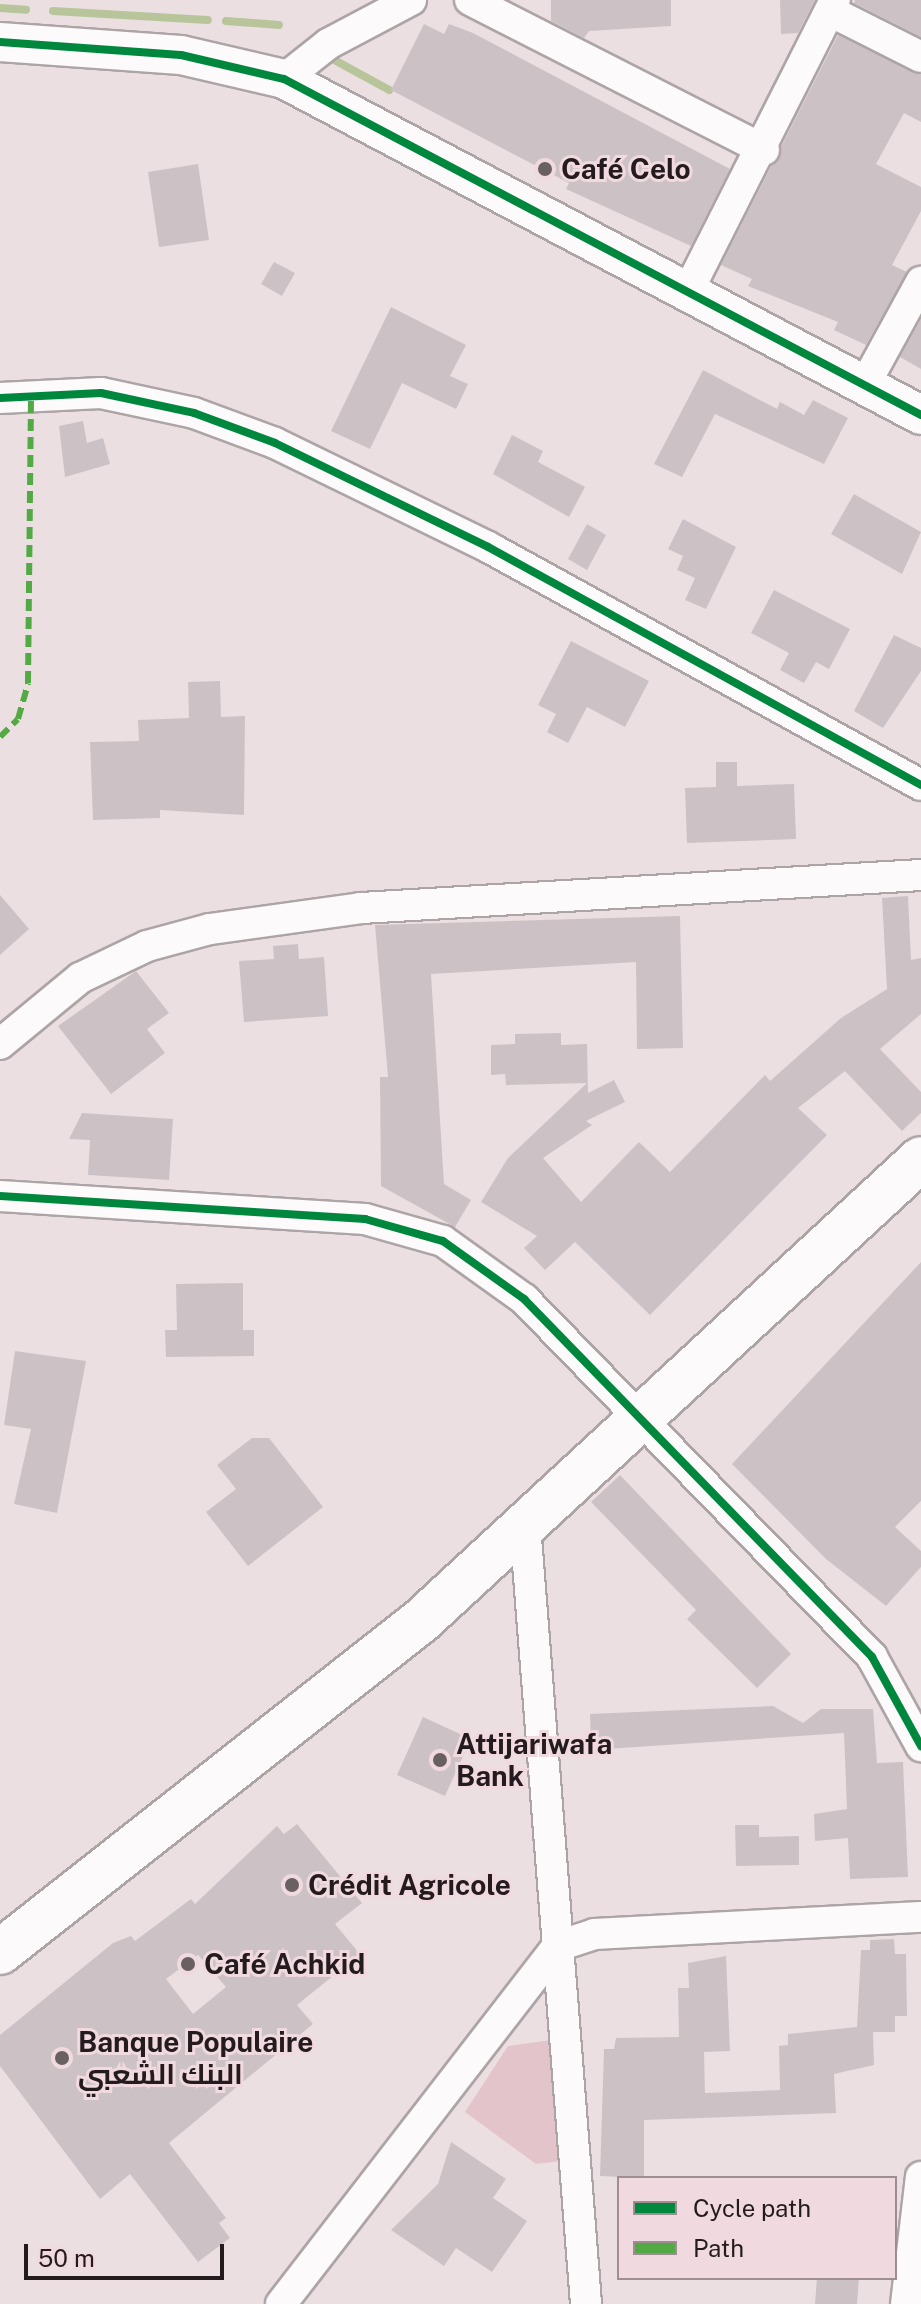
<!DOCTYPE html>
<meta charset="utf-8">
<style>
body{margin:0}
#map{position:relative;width:921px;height:2304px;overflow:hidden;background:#ecdfe2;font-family:"Public Sans",Cairo,sans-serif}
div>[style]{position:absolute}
.green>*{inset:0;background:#e4c4cb}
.stream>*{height:8px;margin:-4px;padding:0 4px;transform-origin:4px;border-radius:4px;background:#b8c59b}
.building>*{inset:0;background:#ccc2c5}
.roads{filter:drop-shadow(2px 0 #ada4a6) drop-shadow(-2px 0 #ada4a6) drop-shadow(0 2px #ada4a6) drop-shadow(0 -2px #ada4a6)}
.minor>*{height:30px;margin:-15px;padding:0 15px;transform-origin:15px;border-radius:15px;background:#fcfafb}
.tertiary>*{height:38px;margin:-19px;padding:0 19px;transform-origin:19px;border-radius:19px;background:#fcfafb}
.secondary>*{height:44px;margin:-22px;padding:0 22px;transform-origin:22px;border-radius:22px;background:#fcfafb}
.quiet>*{height:6px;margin-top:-3px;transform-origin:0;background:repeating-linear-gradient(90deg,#53a943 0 12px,transparent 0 18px)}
.cycleway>*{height:8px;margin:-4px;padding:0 4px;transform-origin:4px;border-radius:4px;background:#00873e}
.dots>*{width:22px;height:22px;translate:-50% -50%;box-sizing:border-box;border:4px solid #f1dadf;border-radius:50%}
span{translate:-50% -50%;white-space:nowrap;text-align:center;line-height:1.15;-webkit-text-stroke:6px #f1dadf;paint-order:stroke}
.poi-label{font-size:28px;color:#231b1d;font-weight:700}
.left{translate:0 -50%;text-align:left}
.legend{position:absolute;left:617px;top:2176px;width:280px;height:104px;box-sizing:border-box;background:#f1dadf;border:2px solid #9f8e91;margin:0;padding:10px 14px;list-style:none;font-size:24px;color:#231b1d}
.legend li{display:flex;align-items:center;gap:16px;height:40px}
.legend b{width:40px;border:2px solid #9f8e91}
.scale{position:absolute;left:24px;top:2244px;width:200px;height:36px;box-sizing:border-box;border:4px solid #231b1d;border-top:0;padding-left:10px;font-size:24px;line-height:28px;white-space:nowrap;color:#231b1d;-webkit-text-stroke:6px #f1dadf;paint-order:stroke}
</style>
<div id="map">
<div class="green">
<div style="clip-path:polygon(558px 2039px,561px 2161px,536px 2164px,465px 2112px,508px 2046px)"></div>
</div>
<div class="stream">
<div style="left:0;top:8px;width:26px;rotate:4deg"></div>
<div style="left:53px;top:11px;width:155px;rotate:3.3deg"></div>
<div style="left:226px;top:21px;width:53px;rotate:4.3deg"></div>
<div style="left:327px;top:56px;width:71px;rotate:28.7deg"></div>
</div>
<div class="building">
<div style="clip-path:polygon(551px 0,671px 0,671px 26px,589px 31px,584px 38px,551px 21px)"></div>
<div style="clip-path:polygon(780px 0,815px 0,798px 33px,781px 34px)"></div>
<div style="clip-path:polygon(855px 0,921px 0,921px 37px,854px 3px)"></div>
<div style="clip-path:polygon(424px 24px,444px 34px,449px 24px,473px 33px,730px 169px,691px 246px,566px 189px,569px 183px,391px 90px)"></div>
<div style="clip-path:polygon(838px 35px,921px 75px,921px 122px,904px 113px,876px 164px,921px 187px,921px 211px,892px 265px,907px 272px,866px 345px,834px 330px,838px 322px,748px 286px,752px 279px,721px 265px)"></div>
<div style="clip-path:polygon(198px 164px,209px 240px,159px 247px,148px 172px)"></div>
<div style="clip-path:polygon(274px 262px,295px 273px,282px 296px,261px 284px)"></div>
<div style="clip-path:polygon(391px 307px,466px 345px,450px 376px,468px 384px,456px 409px,402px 383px,370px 449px,331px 431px)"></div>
<div style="clip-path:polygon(921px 319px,921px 369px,900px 357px)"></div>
<div style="clip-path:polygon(703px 370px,777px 409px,780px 402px,804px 415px,813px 400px,848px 418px,824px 464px,715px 414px,682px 477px,654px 464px)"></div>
<div style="clip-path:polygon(83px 421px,87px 443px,103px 438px,110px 464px,65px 477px,59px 426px)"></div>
<div style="clip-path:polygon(512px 435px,543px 451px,538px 462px,585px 487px,569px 517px,493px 474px)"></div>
<div style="clip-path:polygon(854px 494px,921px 532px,902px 574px,831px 534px)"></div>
<div style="clip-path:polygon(683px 519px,736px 547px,706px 609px,685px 600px,695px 578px,677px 570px,683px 556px,668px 549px)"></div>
<div style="clip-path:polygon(587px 524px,606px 535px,587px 570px,568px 559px)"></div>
<div style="clip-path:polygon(774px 590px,850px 629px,829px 669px,816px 662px,804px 683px,780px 670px,789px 653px,751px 633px)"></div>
<div style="clip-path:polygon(894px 635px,921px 648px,921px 671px,883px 728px,854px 711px)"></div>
<div style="clip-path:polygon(571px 641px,649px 681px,625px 727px,587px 707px,568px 743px,547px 732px,556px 714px,538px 705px)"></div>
<div style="clip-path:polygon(220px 681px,221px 717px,245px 716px,244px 815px,160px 810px,160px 818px,93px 820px,90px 742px,139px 741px,138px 720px,189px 718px,188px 682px)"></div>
<div style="clip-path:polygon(716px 762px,737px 762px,737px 786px,794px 784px,796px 839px,687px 843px,685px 788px,716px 787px)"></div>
<div style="clip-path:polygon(0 895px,29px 929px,0 955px)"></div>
<div style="clip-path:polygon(908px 896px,911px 960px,921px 958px,921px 1014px,880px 1049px,921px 1092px,921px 1113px,902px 1131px,845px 1071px,798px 1108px,827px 1135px,650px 1315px,575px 1242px,545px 1270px,524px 1248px,537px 1236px,481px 1202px,508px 1158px,587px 1083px,506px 1085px,505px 1074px,491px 1075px,491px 1045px,515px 1044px,515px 1034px,561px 1033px,561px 1045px,587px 1044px,588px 1093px,614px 1080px,625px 1102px,586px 1121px,592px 1125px,543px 1158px,581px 1202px,639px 1142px,670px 1172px,765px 1075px,770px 1081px,841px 1018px,887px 989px,882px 898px)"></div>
<div style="clip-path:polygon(680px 916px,683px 1048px,637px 1049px,636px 962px,431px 974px,444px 1184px,471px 1200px,455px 1227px,381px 1186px,380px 1077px,388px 1077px,375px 925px)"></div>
<div style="clip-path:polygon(298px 944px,299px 959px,324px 957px,328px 1016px,244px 1022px,239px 961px,274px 959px,273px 946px)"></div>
<div style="clip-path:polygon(136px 971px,169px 1013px,147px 1029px,165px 1053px,111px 1094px,58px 1026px)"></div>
<div style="clip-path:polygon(82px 1113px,173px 1119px,169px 1180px,88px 1175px,90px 1140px,69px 1139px)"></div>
<div style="clip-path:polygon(921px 1262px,921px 1501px,895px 1527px,921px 1551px,921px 1567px,886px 1606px,826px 1559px,732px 1464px)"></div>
<div style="clip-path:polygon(243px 1283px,243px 1330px,254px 1330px,254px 1356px,166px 1357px,165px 1330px,177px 1330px,176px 1284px)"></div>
<div style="clip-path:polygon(15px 1351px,86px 1361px,57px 1513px,14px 1504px,31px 1429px,4px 1425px)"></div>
<div style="clip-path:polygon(252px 1438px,269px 1438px,323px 1507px,248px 1566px,206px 1512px,236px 1489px,217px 1465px)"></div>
<div style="clip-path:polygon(620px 1475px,791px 1654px,757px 1688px,687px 1619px,696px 1610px,591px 1502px)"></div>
<div style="clip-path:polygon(773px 1706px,803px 1723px,821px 1709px,873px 1709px,877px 1763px,903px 1762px,908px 1877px,850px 1879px,848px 1838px,815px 1841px,814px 1814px,847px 1809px,844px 1733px,591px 1750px,590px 1714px)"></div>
<div style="clip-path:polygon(423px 1717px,471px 1739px,445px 1796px,397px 1775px)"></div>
<div style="clip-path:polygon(evenodd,297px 1824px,362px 1903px,335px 1924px,360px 1954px,297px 2005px,313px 2024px,169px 2143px,226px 2218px,219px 2223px,230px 2238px,198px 2262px,130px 2174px,100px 2199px,0 2066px,0 2035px,113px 1943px,131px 1936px,135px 1941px,191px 1899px,195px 1904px,277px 1826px,284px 1834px,297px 1824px,198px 1955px,226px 1987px,193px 2014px,166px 1979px,198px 1955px)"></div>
<div style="clip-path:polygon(735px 1825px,759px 1825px,759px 1837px,799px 1836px,799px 1865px,736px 1866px)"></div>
<div style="clip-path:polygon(894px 1939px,895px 1954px,906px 1954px,907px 2016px,895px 2016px,895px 2032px,873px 2032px,874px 2065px,834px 2074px,836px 2113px,644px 2120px,644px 2178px,600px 2176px,604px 2049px,614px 2049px,616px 2038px,679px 2037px,678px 1988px,689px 1988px,688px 1963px,726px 1956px,730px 2051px,704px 2052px,705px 2093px,780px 2090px,779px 2046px,788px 2045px,788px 2034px,857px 2027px,861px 1950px,870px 1950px,870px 1940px)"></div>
<div style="clip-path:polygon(451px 2142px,506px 2179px,493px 2198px,527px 2221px,492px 2272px,456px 2248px,444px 2266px,391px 2230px,438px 2184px)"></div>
<div style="clip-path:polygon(817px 2278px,859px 2278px,857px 2304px,815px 2304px)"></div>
</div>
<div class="roads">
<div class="minor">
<div style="left:470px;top:0;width:330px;rotate:27deg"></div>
<div style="left:830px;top:11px;width:102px;rotate:26.8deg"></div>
<div style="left:284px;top:79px;width:56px;rotate:-38.5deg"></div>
<div style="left:328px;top:44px;width:94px;rotate:-27.9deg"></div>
<div style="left:687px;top:293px;width:328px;rotate:-63.2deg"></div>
<div style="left:864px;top:386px;width:119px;rotate:-61.3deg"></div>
<div style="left:0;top:398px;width:101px;rotate:-2.8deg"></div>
<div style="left:101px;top:393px;width:95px;rotate:12.1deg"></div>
<div style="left:194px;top:413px;width:86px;rotate:20.3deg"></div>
<div style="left:275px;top:443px;width:237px;rotate:26deg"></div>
<div style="left:488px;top:547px;width:494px;rotate:28.8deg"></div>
<div style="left:0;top:1044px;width:104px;rotate:-39.5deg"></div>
<div style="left:80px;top:978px;width:74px;rotate:-25.5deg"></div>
<div style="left:147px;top:946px;width:65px;rotate:-15.1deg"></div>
<div style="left:210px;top:929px;width:152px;rotate:-7.9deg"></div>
<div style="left:361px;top:908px;width:561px;rotate:-3.37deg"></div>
<div style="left:0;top:1196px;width:366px;rotate:3.6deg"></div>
<div style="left:365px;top:1219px;width:81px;rotate:15.8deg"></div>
<div style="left:443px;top:1241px;width:100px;rotate:35.6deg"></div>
<div style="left:524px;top:1299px;width:499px;rotate:45.8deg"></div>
<div style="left:872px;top:1657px;width:102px;rotate:61.2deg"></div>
<div style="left:525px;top:1525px;width:781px;rotate:85.52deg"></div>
<div style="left:281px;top:2304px;width:453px;rotate:-52.3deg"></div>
<div style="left:558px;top:1946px;width:38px;rotate:-18deg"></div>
<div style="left:594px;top:1934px;width:327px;rotate:-3deg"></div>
<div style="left:906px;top:2304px;width:128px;rotate:-83.3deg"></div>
</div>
<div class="tertiary">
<div style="left:0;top:42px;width:181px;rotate:4.1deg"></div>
<div style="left:181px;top:55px;width:106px;rotate:13.1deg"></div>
<div style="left:284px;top:79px;width:720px;rotate:27.81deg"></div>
</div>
<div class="secondary">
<div style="left:0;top:1952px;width:537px;rotate:-38.19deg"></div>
<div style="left:422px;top:1620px;width:679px;rotate:-42.73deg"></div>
</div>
</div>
<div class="quiet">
<div style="left:0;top:737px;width:25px;rotate:-45deg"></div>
<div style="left:18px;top:719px;width:37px;rotate:-74deg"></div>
<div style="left:28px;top:683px;width:290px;rotate:-89.4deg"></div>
</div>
<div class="cycleway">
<div style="left:0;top:42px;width:181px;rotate:4.1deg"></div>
<div style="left:181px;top:55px;width:106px;rotate:13.1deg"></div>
<div style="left:284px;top:79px;width:720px;rotate:27.81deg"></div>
<div style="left:0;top:398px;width:101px;rotate:-2.8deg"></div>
<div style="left:101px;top:393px;width:95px;rotate:12.1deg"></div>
<div style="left:194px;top:413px;width:86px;rotate:20.3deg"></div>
<div style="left:275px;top:443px;width:237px;rotate:26deg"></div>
<div style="left:488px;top:547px;width:494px;rotate:28.8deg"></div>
<div style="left:0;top:1196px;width:366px;rotate:3.6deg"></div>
<div style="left:365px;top:1219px;width:81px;rotate:15.8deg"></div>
<div style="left:443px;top:1241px;width:100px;rotate:35.6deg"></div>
<div style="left:524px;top:1299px;width:499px;rotate:45.8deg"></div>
<div style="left:872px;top:1657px;width:102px;rotate:61.2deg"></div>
</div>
<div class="dots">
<div style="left:545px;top:169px;background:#696062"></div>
<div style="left:440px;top:1760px;background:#696062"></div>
<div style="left:292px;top:1885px;background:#696062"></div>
<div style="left:188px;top:1964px;background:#696062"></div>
<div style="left:62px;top:2058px;background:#696062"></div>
</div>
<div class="poi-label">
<span class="left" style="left:561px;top:169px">Café Celo</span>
<span class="left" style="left:456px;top:1760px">Attijariwafa<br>Bank</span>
<span class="left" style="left:308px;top:1885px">Crédit Agricole</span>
<span class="left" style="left:204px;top:1964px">Café Achkid</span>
<span class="left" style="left:78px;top:2058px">Banque Populaire<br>البنك الشعبي</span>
</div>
<ul class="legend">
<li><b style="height:10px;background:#00873e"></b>Cycle path</li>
<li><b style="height:10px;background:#53a943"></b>Path</li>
</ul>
<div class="scale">50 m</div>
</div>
